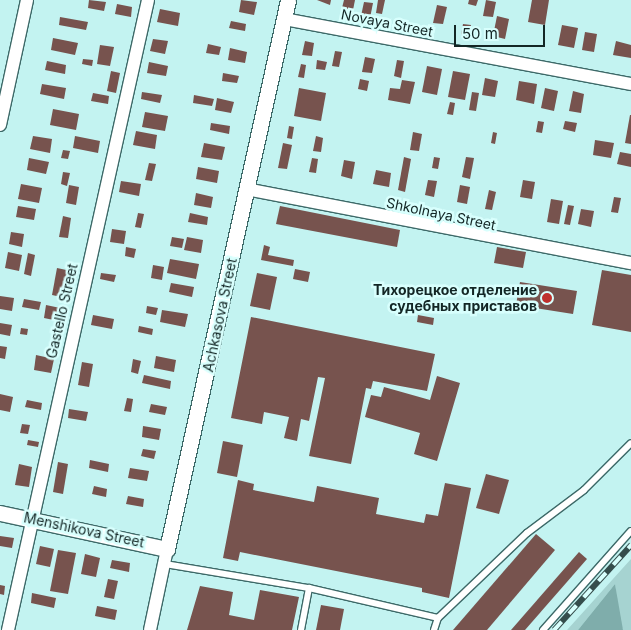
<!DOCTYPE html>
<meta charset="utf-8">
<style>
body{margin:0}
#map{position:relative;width:631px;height:630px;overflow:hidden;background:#c3f3f1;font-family:Inter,sans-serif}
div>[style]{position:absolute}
.green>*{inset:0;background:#a6d3d1}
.forest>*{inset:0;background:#7fadab}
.building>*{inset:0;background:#77534e}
.roads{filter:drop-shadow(1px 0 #3d6968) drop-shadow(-1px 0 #3d6968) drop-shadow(0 1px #3d6968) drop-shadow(0 -1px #3d6968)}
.service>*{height:6px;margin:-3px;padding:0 3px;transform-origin:3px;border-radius:3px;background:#fff}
.minor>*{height:12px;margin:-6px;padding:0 6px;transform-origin:6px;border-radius:6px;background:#fff}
.tertiary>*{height:15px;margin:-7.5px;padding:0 7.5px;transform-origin:7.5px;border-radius:7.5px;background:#fff}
.rail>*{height:5.5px;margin-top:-2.75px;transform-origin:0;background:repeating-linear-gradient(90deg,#d8fffd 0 11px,#354d4c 0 22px);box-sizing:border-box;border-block:1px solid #354d4c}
.dots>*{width:14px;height:14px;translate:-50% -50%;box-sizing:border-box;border:2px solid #d8fffd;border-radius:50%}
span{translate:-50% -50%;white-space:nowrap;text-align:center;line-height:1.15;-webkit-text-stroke:5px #d8fffd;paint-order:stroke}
.street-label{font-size:14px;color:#132625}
.poi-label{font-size:14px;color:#132625;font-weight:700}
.right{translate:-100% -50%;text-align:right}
.scale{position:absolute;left:454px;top:25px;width:91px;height:22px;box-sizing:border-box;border:2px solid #132625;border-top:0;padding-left:6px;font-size:15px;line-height:18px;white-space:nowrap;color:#132625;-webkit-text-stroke:4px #d8fffd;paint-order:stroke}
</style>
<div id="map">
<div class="green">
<div style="clip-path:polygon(631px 559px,631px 630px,623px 630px,620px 623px,615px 584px,578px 630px,567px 630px)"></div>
</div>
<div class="forest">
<div style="clip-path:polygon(615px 584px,623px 630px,578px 630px)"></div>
</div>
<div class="building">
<div style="clip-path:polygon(89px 0,106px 2px,104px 11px,88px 8px)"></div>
<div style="clip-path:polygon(241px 0,257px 2px,254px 15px,239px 12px)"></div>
<div style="clip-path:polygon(317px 0,331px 0,330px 5px)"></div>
<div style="clip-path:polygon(344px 0,355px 0,353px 10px,342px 8px)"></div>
<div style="clip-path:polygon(378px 0,385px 0,382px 14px,376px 13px)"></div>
<div style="clip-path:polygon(469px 0,478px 0,476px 6px,468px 4px)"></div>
<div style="clip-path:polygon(486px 0,496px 2px,493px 17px,483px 16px)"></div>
<div style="clip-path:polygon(532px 0,549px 0,545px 25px,528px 22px)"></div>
<div style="clip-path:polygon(364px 2px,373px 3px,370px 18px,361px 16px)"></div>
<div style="clip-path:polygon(117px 4px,132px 7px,131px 17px,115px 14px)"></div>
<div style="clip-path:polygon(437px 5px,447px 7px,443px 24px,433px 23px)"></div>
<div style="clip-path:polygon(160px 9px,180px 13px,178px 26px,157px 22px)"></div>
<div style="clip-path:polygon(497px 16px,509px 19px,505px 39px,493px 36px)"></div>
<div style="clip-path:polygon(60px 17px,88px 22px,86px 30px,59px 25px)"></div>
<div style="clip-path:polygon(231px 21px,246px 24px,245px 31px,229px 28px)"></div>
<div style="clip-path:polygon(463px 24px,471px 25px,469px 37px,461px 35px)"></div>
<div style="clip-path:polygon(562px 25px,578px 28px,574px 48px,558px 45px)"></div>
<div style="clip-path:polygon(585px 32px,597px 34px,594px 52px,582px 50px)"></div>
<div style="clip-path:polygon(53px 38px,78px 43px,75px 55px,51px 50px)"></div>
<div style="clip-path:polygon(153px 39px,168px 41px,165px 54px,150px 51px)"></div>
<div style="clip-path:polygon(305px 41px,314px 43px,312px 56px,302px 55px)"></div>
<div style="clip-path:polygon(616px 41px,631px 45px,631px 58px,613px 55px)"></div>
<div style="clip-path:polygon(208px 44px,221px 47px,219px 55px,206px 53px)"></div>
<div style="clip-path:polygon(100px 45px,114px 47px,110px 66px,97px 64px)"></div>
<div style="clip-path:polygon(230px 48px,247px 52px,245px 63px,228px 60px)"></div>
<div style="clip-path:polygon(335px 51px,342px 52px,339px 67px,332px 66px)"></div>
<div style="clip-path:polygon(365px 57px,375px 59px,372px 73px,362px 72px)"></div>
<div style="clip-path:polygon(83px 59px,93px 60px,92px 66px,82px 64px)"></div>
<div style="clip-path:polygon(317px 60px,327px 62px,325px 70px,316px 69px)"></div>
<div style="clip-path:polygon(397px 60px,404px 61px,401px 78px,394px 76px)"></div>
<div style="clip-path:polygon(47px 61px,66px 65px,65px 74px,45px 70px)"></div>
<div style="clip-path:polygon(149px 62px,168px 66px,166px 76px,147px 73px)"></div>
<div style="clip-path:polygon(301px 64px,306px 65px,304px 78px,298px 77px)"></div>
<div style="clip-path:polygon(427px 66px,442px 69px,437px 95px,422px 92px)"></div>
<div style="clip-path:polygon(111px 71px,120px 73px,116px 93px,107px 91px)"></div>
<div style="clip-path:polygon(453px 71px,470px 74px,465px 100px,448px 97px)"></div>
<div style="clip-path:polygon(223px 73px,239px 76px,237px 83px,222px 81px)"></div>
<div style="clip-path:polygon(485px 78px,498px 81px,495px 97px,482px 95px)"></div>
<div style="clip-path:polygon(360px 79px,369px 81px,367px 91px,358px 89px)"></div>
<div style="clip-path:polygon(402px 80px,415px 82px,410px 104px,388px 100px,390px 88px,400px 89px)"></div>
<div style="clip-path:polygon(519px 81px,537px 84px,534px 104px,516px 100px)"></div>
<div style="clip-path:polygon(42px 84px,66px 88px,64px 99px,40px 94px)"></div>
<div style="clip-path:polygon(299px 88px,326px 93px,321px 121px,294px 116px)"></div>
<div style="clip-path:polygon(545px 88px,558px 91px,554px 111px,541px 108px)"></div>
<div style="clip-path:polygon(573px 91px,584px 94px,581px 113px,569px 111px)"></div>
<div style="clip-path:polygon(142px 92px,162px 95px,160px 103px,141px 99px)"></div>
<div style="clip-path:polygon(472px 92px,479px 93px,476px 111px,469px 110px)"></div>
<div style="clip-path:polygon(93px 93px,109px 96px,108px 104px,91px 101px)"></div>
<div style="clip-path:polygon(194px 95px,214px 99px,212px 106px,193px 103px)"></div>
<div style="clip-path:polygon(217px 98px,234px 102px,231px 113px,215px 110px)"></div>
<div style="clip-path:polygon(450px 102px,455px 103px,453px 115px,447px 114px)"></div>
<div style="clip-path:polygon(53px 109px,79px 114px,76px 130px,50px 125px)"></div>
<div style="clip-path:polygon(145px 112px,168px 116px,165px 131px,142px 127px)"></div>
<div style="clip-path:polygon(630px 115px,631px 115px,631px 144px,625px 143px)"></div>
<div style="clip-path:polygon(538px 121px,544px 122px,542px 133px,536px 132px)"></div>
<div style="clip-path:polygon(565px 121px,577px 123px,575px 132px,563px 129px)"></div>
<div style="clip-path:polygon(211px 123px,230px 126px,229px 134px,210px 130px)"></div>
<div style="clip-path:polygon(289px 126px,294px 127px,292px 139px,287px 138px)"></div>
<div style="clip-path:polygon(136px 131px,157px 135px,155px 149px,133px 145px)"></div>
<div style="clip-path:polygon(413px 132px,422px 134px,419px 151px,410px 150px)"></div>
<div style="clip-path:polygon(493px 132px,497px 133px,495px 144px,491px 143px)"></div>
<div style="clip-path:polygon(33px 136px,52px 139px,50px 153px,30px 149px)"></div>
<div style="clip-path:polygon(75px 136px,100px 141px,98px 153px,73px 148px)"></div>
<div style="clip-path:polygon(316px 136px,323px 138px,321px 152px,313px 151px)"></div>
<div style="clip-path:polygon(595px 140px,614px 143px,611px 158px,593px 155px)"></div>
<div style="clip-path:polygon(204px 143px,225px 147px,222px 160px,201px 157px)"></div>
<div style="clip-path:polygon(283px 143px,292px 145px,287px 169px,278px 168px)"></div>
<div style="clip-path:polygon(63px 150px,70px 151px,68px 159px,61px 158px)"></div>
<div style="clip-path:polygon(620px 152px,631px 154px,631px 167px,617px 164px)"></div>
<div style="clip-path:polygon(404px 157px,411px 159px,405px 192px,398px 190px)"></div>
<div style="clip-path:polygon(434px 157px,440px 158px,438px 169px,432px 168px)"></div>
<div style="clip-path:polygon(466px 157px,474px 158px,470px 179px,462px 177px)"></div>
<div style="clip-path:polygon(29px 158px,49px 162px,46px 174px,27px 170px)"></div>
<div style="clip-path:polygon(312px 158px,318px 159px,316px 173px,309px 172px)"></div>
<div style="clip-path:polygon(344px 160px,355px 162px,352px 179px,341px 176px)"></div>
<div style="clip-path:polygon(149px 163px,156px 164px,152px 181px,145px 180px)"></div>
<div style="clip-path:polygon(198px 167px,219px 171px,217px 183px,196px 179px)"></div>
<div style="clip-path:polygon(376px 170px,391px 173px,389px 187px,373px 184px)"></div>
<div style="clip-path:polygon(63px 172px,70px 173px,67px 186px,61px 184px)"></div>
<div style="clip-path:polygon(428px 180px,437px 181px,434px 197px,425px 195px)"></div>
<div style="clip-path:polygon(523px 180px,535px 182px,532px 199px,520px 197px)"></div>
<div style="clip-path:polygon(121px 181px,141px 184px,139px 196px,119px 192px)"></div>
<div style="clip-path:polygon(21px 184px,42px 188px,39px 203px,18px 199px)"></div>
<div style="clip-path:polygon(69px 185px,79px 187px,76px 205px,66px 203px)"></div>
<div style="clip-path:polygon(460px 185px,470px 187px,467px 204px,457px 202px)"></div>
<div style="clip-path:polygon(489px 190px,496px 192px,492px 210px,485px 209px)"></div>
<div style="clip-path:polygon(196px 193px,213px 197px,211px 208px,194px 205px)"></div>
<div style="clip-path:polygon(614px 197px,621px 198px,618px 213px,611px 212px)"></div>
<div style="clip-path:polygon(551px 199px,563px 201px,559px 224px,547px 222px)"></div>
<div style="clip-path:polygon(568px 205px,574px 206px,570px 225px,564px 224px)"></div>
<div style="clip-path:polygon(18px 206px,36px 209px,34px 220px,16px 217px)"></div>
<div style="clip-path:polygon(280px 206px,400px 230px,397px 247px,276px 224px)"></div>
<div style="clip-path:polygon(581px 209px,594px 211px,591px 227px,578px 224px)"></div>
<div style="clip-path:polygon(138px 213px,144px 214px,141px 228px,135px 227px)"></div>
<div style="clip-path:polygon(190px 213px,208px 217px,207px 225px,188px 222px)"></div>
<div style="clip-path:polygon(63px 216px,71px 218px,68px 238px,59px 237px)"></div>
<div style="clip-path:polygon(112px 229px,126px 231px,124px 244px,110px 242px)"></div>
<div style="clip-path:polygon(11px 232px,24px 234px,22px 247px,9px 244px)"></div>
<div style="clip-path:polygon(172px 237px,184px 239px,182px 248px,170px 246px)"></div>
<div style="clip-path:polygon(187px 237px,203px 240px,201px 253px,184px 250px)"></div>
<div style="clip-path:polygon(264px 245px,270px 247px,268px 255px,294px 260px,293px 266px,261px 260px)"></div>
<div style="clip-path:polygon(126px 247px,136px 249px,134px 258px,125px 256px)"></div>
<div style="clip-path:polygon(497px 247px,526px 252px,523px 268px,494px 263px)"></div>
<div style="clip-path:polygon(8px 252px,22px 255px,19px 271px,5px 268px)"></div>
<div style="clip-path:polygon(28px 253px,35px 255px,31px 276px,24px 274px)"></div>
<div style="clip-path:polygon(170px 259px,199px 264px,196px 279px,167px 273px)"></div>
<div style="clip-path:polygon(153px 265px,164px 267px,162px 280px,151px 278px)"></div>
<div style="clip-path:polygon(57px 268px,71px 271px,66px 298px,52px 295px)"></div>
<div style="clip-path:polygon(295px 269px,310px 272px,308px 282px,293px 279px)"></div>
<div style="clip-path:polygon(602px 270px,631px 275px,631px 332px,592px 325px)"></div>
<div style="clip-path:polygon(101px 273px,116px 275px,114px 282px,100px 279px)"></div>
<div style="clip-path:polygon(257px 273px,277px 277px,270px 310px,250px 306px)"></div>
<div style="clip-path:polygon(520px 282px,577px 291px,573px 314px,516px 305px)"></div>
<div style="clip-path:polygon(171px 283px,194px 287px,192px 297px,169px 292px)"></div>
<div style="clip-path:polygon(0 296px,14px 298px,12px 311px,0 309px)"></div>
<div style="clip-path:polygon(24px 299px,41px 302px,39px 310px,22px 307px)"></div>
<div style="clip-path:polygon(46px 305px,65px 309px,63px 322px,44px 318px)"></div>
<div style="clip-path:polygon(147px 306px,158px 308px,156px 315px,146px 313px)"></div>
<div style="clip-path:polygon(162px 310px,188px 314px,185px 327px,160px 322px)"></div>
<div style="clip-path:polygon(93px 315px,114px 319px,112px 329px,91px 325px)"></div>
<div style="clip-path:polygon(418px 315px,434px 318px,433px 325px,417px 322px)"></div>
<div style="clip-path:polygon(251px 317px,435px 354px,427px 391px,373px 381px,371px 389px,366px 388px,351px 464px,309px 456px,325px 378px,318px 377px,309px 421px,301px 419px,297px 441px,284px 438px,289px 417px,264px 412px,262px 424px,231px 418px)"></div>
<div style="clip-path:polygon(0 323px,12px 325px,10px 336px,0 334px)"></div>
<div style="clip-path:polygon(139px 326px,153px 329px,152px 335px,138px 332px)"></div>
<div style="clip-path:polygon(21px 328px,28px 329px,27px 335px,20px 334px)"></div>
<div style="clip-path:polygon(0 346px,7px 347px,5px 359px,0 358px)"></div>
<div style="clip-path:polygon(36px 355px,54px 359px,51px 373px,34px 370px)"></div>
<div style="clip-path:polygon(156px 356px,176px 360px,174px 372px,154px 368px)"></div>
<div style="clip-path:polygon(133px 359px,141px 361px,138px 374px,131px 372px)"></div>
<div style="clip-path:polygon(82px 362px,93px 364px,89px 387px,78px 385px)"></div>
<div style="clip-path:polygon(144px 375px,171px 381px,170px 389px,142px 383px)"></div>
<div style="clip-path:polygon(437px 376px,460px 383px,437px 461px,414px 454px,420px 433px,365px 417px,371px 395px,381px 397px,384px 387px,430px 400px)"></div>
<div style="clip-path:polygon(0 394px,13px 397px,10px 412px,0 410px)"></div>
<div style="clip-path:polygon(127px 398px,133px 399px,131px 412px,124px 411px)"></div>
<div style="clip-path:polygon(27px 400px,42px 403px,41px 410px,25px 407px)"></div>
<div style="clip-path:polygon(151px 404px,167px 407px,165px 415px,149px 412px)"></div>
<div style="clip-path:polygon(69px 409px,88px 412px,86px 421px,68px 418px)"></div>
<div style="clip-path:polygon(22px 424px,30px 425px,28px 434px,20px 433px)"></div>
<div style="clip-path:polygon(143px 426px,161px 429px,159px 440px,142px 437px)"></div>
<div style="clip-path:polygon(28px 440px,39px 442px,38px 447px,27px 445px)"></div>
<div style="clip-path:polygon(223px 441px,243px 445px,237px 477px,217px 473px)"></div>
<div style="clip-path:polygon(143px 449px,156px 451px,154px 459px,141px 456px)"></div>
<div style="clip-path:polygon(90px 460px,109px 464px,108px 472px,89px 468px)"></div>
<div style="clip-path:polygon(58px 462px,68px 464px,63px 494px,53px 492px)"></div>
<div style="clip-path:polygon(19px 464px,32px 467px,29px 487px,15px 485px)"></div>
<div style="clip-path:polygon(130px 468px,149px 471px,147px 481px,128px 478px)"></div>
<div style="clip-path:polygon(486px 474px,509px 480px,499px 514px,476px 508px)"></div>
<div style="clip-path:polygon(238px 480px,254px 484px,253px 490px,314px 502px,317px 486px,379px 498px,376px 514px,424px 523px,426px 514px,438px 516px,445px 483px,471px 488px,449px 598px,422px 592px,422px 588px,240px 552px,238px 561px,223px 558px)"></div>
<div style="clip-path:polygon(94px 486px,107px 489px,106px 497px,92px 494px)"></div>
<div style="clip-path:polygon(128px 496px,144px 499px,143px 507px,126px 504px)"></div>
<div style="clip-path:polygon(536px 534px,555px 550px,487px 630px,453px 630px)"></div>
<div style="clip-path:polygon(0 536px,14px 538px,12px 548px,0 546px)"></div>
<div style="clip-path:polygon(40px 546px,54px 549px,50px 567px,36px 564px)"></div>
<div style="clip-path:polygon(58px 550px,76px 553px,68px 594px,50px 591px)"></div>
<div style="clip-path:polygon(579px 552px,587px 559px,525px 630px,511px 630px)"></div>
<div style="clip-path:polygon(85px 554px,100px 558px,96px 577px,81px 574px)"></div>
<div style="clip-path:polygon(112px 560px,130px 563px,129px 572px,110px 568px)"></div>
<div style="clip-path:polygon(108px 579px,118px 581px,114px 599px,104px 597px)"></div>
<div style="clip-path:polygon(0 585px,5px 586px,4px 595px,0 594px)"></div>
<div style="clip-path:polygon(200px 586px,233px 592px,229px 615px,254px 620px,260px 590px,299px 597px,292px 630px,187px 630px)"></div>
<div style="clip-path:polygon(32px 593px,56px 598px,54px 608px,31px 603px)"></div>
<div style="clip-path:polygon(321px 605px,344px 609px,340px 630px,316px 630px)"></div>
<div style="clip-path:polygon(97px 606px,117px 610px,115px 620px,95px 616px)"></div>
</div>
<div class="roads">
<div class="service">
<div style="left:165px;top:564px;width:146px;rotate:9.5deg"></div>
<div style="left:309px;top:588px;width:132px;rotate:13.1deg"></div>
<div style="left:438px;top:618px;width:123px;rotate:-43.7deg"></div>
<div style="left:527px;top:533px;width:71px;rotate:-37deg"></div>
<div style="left:584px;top:490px;width:66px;rotate:-45deg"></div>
<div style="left:301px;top:630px;width:43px;rotate:-79.2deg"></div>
<div style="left:434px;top:630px;width:13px;rotate:-72deg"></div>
<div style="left:543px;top:630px;width:132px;rotate:-48.4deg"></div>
</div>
<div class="minor">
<div style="left:284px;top:19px;width:353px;rotate:10.6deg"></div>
<div style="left:0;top:125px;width:128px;rotate:-77.8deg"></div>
<div style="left:246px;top:189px;width:392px;rotate:10.9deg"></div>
<div style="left:8px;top:630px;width:645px;rotate:-77.47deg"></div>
<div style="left:150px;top:630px;width:83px;rotate:-78.1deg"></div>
</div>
<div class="tertiary">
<div style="left:0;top:513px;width:171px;rotate:12.2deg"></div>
<div style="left:167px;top:549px;width:562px;rotate:-77.57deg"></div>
</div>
</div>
<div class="rail">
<div style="left:554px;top:630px;width:115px;rotate:-47.8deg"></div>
</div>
<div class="dots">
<div style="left:547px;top:298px;background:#bf312d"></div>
</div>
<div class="street-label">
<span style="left:387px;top:23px;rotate:11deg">Novaya Street</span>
<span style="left:441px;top:214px;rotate:12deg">Shkolnaya Street</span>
<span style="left:62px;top:311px;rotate:-77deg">Gastello Street</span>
<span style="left:220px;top:315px;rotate:-78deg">Achkasova Street</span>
<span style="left:84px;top:530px;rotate:12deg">Menshikova Street</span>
</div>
<div class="poi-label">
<span class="right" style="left:537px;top:298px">Тихорецкое отделение<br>судебных приставов</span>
</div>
<div class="scale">50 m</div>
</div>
